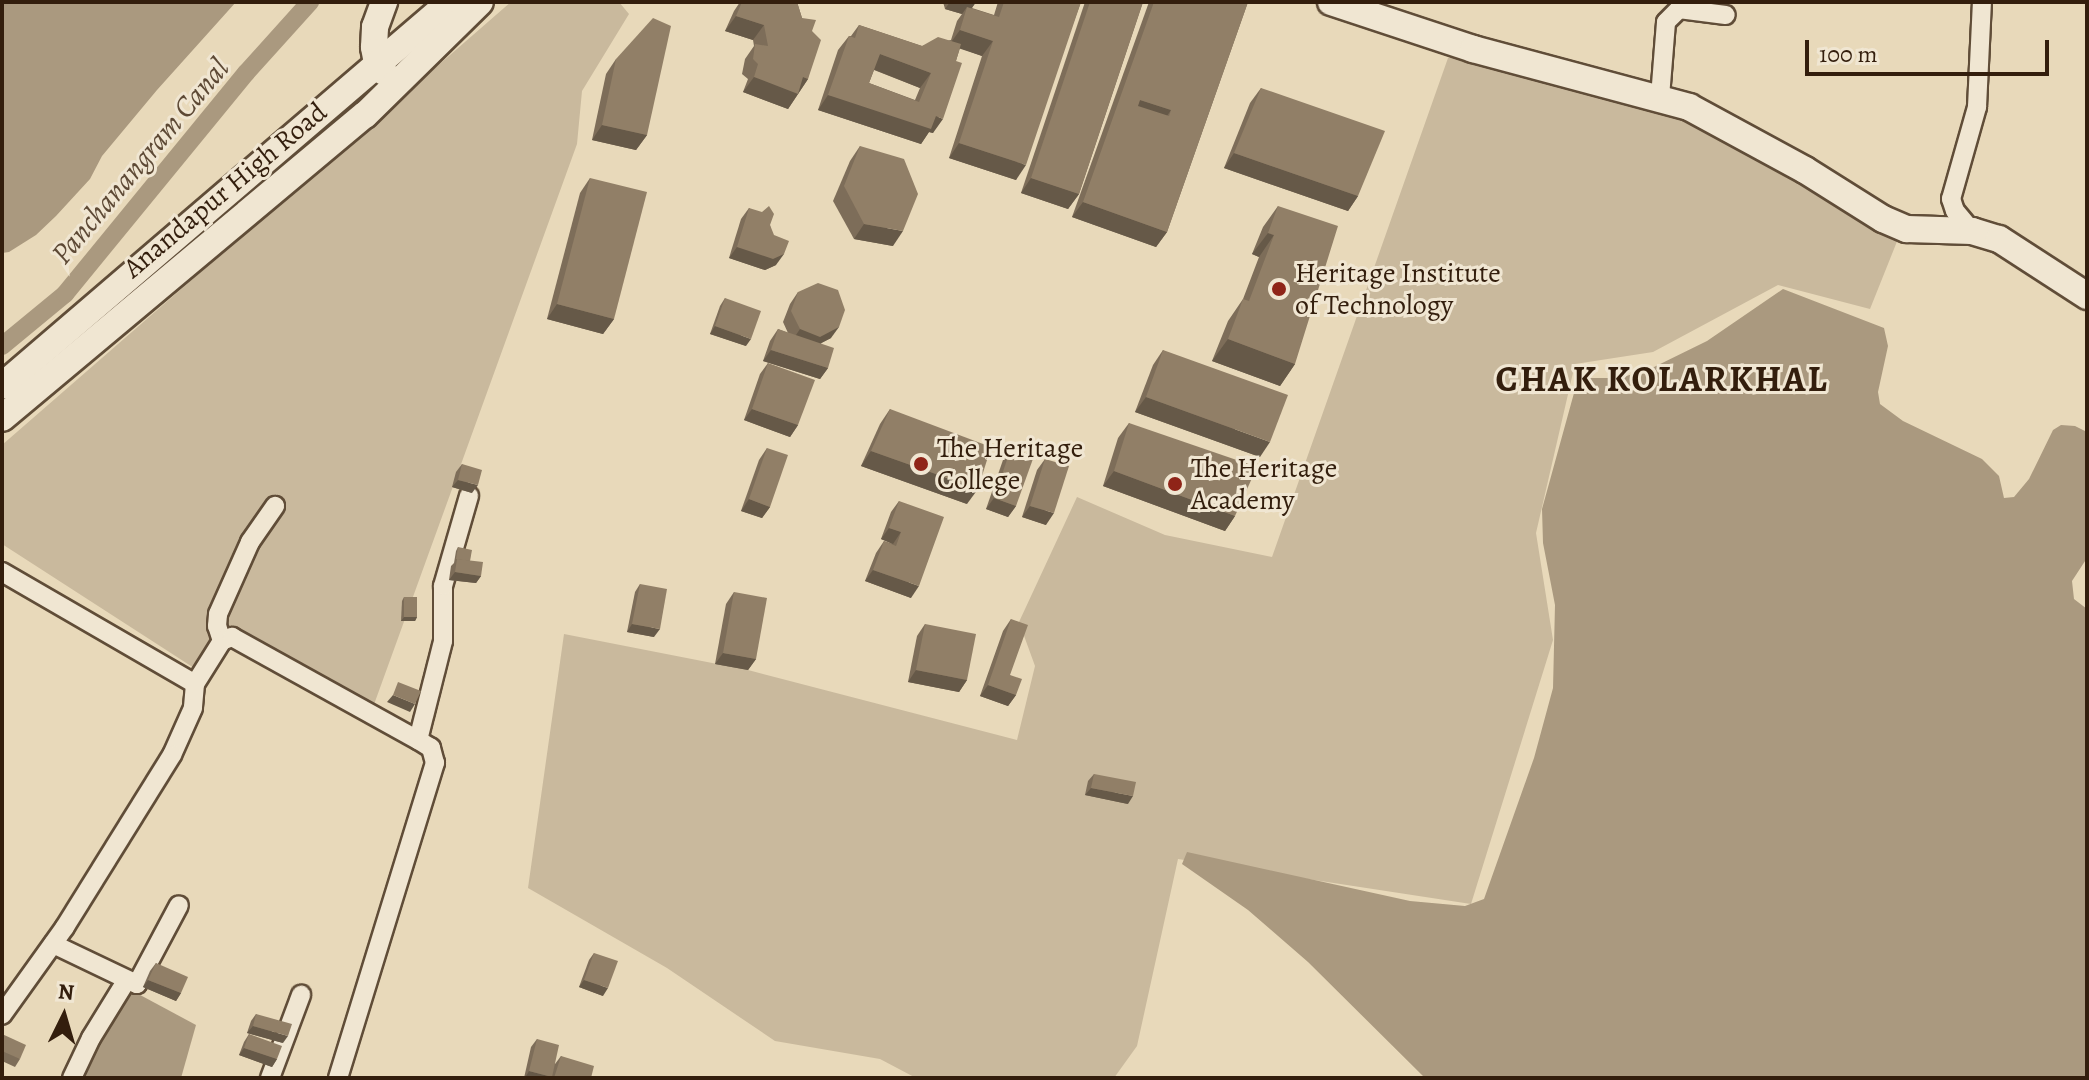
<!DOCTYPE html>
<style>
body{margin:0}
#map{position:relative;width:2089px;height:1080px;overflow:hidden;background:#e8d9ba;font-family:Alegreya,serif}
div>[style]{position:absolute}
.green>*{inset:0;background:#c9b99d}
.water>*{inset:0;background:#aa997f}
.canal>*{height:18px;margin:-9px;padding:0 9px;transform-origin:9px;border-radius:9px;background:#aa997f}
.roads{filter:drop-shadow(2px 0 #604d38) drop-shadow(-2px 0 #604d38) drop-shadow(0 2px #604d38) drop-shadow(0 -2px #604d38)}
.street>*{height:18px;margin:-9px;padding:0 9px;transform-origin:9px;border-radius:9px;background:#f0e6d2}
.secondary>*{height:26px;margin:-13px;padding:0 13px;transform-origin:13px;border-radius:13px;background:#f0e6d2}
.wall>*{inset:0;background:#7d6d59}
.shaded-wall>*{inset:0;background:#665948}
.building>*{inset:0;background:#917f67}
.dots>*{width:22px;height:22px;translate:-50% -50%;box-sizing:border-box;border:4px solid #f0e6d2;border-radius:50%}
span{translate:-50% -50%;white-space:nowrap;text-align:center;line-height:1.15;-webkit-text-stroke:6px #f0e6d2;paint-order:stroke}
.street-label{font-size:28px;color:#331e0d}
.poi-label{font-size:28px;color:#331e0d}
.left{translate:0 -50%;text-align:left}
.water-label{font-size:30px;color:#5d4935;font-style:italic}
.district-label{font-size:36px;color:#331e0d;font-weight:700;letter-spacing:2px}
.frame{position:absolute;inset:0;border:4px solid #331e0d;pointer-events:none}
.north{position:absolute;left:24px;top:976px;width:80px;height:80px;-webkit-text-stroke:6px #f0e6d2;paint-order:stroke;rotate:5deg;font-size:22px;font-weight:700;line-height:32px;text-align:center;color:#331e0d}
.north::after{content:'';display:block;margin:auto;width:28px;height:36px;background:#331e0d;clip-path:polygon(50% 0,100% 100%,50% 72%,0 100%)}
.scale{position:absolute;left:1805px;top:40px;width:244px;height:36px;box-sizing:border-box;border:4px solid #331e0d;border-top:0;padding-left:10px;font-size:24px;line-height:28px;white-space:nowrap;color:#331e0d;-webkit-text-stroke:6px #f0e6d2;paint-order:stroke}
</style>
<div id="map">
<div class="green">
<div style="clip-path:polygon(511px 2px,619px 2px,629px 14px,582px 91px,577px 144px,372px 710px,235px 637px,208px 677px,2px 544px,2px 445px)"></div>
<div style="clip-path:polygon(1494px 51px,1688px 101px,1902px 229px,1870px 309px,1778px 285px,1653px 352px,1575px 364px,1536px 533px,1553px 640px,1471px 904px,1178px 859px,1137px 1046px,1114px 1078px,916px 1078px,880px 1059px,775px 1041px,667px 968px,528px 888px,564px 634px,748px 670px,1017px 740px,1035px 666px,1019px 622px,1077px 497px,1165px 535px,1272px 557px,1448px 58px)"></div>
</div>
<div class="water">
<div style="clip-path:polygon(2px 2px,236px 2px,157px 90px,102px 156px,90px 179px,56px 216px,36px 235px,9px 252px,2px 253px)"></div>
<div style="clip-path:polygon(1783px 289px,1884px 328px,1888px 346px,1878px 392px,1880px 404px,1903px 421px,1982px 459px,1999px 476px,2004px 498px,2014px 497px,2029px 479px,2053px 430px,2061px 425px,2075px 426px,2087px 432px,2087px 558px,2072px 581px,2074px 599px,2087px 609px,2087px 1073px,2084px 1078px,1425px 1078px,1308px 962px,1248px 910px,1182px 864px,1187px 852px,1410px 901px,1465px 906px,1484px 899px,1534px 758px,1553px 688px,1555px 605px,1543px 543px,1542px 509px,1574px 393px,1585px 378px,1620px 378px,1652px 368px,1707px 341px)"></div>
<div style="clip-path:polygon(129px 989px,196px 1025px,181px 1078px,78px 1078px)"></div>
</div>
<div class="canal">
<div style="left:2px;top:346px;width:82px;rotate:-39.5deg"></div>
<div style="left:65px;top:294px;width:286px;rotate:-50.7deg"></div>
<div style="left:246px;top:73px;width:96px;rotate:-48deg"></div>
</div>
<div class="roads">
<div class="street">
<div style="left:1660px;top:97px;width:75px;rotate:-85.4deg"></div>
<div style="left:1666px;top:22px;width:18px;rotate:-45deg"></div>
<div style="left:1679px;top:9px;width:47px;rotate:7.3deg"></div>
<div style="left:1972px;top:231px;width:26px;rotate:-130deg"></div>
<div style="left:1955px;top:211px;width:13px;rotate:-108deg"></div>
<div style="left:1951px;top:199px;width:96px;rotate:-74.2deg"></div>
<div style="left:1977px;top:107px;width:105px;rotate:-87.3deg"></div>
<div style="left:2px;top:572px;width:223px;rotate:30.1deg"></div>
<div style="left:195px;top:684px;width:24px;rotate:95deg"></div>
<div style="left:193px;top:708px;width:51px;rotate:114.1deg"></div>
<div style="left:172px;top:755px;width:203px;rotate:121.9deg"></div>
<div style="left:65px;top:927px;width:108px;rotate:125.6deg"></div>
<div style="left:222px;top:641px;width:16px;rotate:-108deg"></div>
<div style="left:217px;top:626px;width:12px;rotate:-85deg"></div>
<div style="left:218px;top:614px;width:79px;rotate:-66deg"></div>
<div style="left:250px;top:542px;width:44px;rotate:-55.2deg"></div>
<div style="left:195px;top:684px;width:51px;rotate:-57.9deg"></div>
<div style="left:222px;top:641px;width:11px;rotate:-22deg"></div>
<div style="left:232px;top:637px;width:213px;rotate:29deg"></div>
<div style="left:53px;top:944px;width:93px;rotate:25.5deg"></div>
<div style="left:137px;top:984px;width:89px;rotate:-62deg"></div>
<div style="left:72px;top:1078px;width:44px;rotate:-64.6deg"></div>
<div style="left:91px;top:1038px;width:67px;rotate:-58.4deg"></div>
<div style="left:270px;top:1078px;width:89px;rotate:-69.5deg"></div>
<div style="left:338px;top:1078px;width:330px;rotate:-72.9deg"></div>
<div style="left:435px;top:763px;width:16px;rotate:-105deg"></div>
<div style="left:431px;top:748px;width:15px;rotate:-148deg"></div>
<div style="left:418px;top:740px;width:102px;rotate:-75.8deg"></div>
<div style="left:443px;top:641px;width:55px;rotate:-90deg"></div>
<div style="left:443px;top:586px;width:94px;rotate:-73.9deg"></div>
</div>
<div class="secondary">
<div style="left:1331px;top:2px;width:150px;rotate:18.3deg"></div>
<div style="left:1473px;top:49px;width:224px;rotate:15deg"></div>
<div style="left:1689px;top:107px;width:132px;rotate:28.5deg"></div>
<div style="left:1805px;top:170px;width:92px;rotate:32.1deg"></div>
<div style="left:1883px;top:219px;width:26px;rotate:23deg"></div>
<div style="left:1907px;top:229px;width:65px;rotate:1.8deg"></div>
<div style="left:1972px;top:231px;width:28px;rotate:17deg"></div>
<div style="left:1999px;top:239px;width:105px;rotate:32.9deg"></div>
<div style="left:384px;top:72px;width:11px;rotate:-128deg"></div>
<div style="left:377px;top:63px;width:16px;rotate:-101deg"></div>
<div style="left:374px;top:47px;width:20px;rotate:-87deg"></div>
<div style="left:375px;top:27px;width:27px;rotate:-70deg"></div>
<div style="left:2px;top:386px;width:590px;rotate:-40.6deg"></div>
<div style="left:2px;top:418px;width:473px;rotate:-39.9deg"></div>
<div style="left:365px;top:115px;width:161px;rotate:-44.5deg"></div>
</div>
</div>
<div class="wall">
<div style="clip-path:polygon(740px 2px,797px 2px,802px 18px,812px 31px,808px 79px,788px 109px,743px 92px,748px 79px,742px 74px,745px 59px,754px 46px,753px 40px,725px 31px,734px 11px)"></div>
<div style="clip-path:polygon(evenodd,943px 2px,976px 2px,972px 8px,994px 15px,998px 2px,1081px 2px,1016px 180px,949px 158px,982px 56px,960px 48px,933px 133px,929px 132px,921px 144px,818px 110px,838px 50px,849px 36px,851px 36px,859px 25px,922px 46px,951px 40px,957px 21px,962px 14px,945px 9px,943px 2px,874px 70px,920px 88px,915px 100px,869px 83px,874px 70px)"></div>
<div style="clip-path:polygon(1085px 2px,1143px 2px,1079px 194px,1068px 209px,1021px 193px)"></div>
<div style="clip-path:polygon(1149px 2px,1248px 2px,1167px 232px,1156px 247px,1072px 217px)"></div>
<div style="clip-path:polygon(616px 59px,647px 135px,636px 150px,592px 140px,606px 74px)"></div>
<div style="clip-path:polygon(1261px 88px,1358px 196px,1348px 211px,1224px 168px,1250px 103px)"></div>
<div style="clip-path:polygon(860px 146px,893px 246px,854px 239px,833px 201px,850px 161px)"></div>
<div style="clip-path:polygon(590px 178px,614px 319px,603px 334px,547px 319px,580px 193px)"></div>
<div style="clip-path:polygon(1278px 206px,1295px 364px,1280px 386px,1212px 361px,1228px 321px,1243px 299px,1259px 257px,1252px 254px,1263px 227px)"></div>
<div style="clip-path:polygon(749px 208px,770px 225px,776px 265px,765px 270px,729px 258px,741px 219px)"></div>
<div style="clip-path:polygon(798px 292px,831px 338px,821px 343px,828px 368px,820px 379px,763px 361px,770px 341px,778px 329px,788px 333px,783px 322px,790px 304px)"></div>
<div style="clip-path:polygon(725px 298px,746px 346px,710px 334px,720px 306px)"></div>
<div style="clip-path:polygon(1163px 350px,1260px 457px,1135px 412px,1153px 365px)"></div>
<div style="clip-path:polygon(768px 363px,798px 425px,790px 437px,744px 420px,760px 374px)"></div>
<div style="clip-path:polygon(890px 409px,967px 504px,861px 466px,880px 424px)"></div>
<div style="clip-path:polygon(1129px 423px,1235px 516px,1225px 531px,1103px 486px,1118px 438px)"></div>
<div style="clip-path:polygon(767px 448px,770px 507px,762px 518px,741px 511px,759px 460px)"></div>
<div style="clip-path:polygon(1011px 448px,1016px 506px,1008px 517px,986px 509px,1003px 460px)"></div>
<div style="clip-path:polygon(1045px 459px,1046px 525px,1022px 517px,1037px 470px)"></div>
<div style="clip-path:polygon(462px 464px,472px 493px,452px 487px,456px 472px)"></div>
<div style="clip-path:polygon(899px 501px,911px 598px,865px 581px,876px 553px,884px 541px,893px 544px,881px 539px,891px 512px)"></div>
<div style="clip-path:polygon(458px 547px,470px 561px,481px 576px,476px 583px,449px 580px,451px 566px,454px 563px,456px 551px)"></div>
<div style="clip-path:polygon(640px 584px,654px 637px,627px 632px,635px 592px)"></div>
<div style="clip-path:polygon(734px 592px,756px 659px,748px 670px,715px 664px,726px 604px)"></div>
<div style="clip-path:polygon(404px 597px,417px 617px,415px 621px,401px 621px,402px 601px)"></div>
<div style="clip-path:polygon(1011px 619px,1010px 675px,1016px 695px,1008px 706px,980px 696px,1003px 631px)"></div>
<div style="clip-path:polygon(925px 624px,967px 680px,959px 692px,908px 682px,917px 636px)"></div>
<div style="clip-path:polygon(1094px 774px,1128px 804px,1085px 795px,1088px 781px)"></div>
<div style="clip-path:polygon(594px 953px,603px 996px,579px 987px,589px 960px)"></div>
<div style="clip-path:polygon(156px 963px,181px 993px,176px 1001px,143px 987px,150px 971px)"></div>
<div style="clip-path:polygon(256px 1014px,283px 1043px,247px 1033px,251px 1021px)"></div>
<div style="clip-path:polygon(2px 1034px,20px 1059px,15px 1067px,2px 1061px)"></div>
<div style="clip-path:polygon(249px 1034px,277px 1059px,272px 1067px,239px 1055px,244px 1042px)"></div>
<div style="clip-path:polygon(537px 1039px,555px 1064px,561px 1056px,591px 1078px,524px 1078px,531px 1047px)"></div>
</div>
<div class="shaded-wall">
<div style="clip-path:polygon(950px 2px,976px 2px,966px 16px,967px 7px,962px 14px,945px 9px)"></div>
<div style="clip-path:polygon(736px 16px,764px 25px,753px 40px,725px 31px)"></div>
<div style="clip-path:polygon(960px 30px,993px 41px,982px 56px,949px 45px)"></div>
<div style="clip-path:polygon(880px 54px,931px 73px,920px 88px,870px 68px)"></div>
<div style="clip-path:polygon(754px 77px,803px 77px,808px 79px,788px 109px,743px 92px)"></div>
<div style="clip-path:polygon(828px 95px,936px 116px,943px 119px,933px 133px,929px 132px,921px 144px,818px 110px)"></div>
<div style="clip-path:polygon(1140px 100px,1171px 110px,1161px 125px,1130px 115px)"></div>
<div style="clip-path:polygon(602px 125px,647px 135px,636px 150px,592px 140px)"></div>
<div style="clip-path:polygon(959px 143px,1026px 165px,1016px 180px,949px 158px)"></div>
<div style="clip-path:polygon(1234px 153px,1358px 196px,1348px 211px,1224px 168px)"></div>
<div style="clip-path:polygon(1031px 178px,1079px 194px,1068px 209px,1021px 193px)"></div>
<div style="clip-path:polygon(1083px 202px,1167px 232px,1156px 247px,1072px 217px)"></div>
<div style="clip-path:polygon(864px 224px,903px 231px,893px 246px,854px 239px)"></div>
<div style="clip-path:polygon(1268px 233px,1274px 235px,1259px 257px,1252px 254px)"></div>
<div style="clip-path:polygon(737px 247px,784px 254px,776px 265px,765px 270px,729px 258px)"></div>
<div style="clip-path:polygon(557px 304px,614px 319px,603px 334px,547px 319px)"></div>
<div style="clip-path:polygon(715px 326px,751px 339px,746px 346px,710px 334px)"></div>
<div style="clip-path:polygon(839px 327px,831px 338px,812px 348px,792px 341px,800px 329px)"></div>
<div style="clip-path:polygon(1228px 339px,1295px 364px,1280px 386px,1212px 361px)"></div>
<div style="clip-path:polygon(771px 350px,828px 368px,820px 379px,763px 361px)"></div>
<div style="clip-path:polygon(1146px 397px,1270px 442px,1260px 457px,1135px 412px)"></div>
<div style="clip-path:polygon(752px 409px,798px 425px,790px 437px,744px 420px)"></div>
<div style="clip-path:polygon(871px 451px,978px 489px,967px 504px,861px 466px)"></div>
<div style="clip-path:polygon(1114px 471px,1235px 516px,1225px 531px,1103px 486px)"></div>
<div style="clip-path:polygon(458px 480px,478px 485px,472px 493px,452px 487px)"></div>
<div style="clip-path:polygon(994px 498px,1016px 506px,1008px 517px,986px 509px)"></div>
<div style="clip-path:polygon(749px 499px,770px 507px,762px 518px,741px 511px)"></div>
<div style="clip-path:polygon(1030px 506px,1054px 513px,1046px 525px,1022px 517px)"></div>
<div style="clip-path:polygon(889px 528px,901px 532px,893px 544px,881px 539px)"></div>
<div style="clip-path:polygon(873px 570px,919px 586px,911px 598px,865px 581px)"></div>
<div style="clip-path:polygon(455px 572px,481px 576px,476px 583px,449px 580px)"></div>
<div style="clip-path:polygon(404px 617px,417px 617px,415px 621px,401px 621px)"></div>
<div style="clip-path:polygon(632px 624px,660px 629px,654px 637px,627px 632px)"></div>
<div style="clip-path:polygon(723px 653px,756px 659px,748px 670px,715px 664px)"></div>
<div style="clip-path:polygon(916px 670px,967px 680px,959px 692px,908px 682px)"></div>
<div style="clip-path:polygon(988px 685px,1016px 695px,1008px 706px,980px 696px)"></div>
<div style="clip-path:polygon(393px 695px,415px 704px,410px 712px,387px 702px)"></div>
<div style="clip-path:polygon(1091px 788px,1133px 796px,1128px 804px,1085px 795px)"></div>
<div style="clip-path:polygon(148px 980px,181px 993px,176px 1001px,143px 987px)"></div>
<div style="clip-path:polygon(584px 980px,608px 988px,603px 996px,579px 987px)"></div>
<div style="clip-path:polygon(253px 1026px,288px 1036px,283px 1043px,247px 1033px)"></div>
<div style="clip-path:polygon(244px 1048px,277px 1059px,272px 1067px,239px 1055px)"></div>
<div style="clip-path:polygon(529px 1071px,552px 1077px,551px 1078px,525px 1078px)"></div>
</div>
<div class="building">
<div style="clip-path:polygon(742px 2px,797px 2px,802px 18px,816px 20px,812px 31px,821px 40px,808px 79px,803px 77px,798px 94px,754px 77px,758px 64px,753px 59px,755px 44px,768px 46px,764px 25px,736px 16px)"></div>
<div style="clip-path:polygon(1004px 2px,1081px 2px,1026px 165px,959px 143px,993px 41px,960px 30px,967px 7px,999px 17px)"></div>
<div style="clip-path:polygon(1090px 2px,1143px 2px,1079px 194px,1031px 178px)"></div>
<div style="clip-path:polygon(evenodd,1154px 2px,1248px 2px,1167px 232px,1083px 202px,1154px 2px,1140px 100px,1171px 110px,1169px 116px,1138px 106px,1140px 100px)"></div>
<div style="clip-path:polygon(653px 18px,671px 26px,647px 135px,602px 125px,616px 59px)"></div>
<div style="clip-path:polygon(evenodd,859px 25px,922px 46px,938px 37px,961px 44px,956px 61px,962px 63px,943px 119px,936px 116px,931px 129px,828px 95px,849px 36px,855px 38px,859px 25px,880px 54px,931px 73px,919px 102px,869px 83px,880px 54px)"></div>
<div style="clip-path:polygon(1261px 88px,1385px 131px,1358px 196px,1234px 153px)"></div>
<div style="clip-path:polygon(860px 146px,904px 159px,918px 194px,903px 231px,864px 224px,844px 186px)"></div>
<div style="clip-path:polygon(590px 178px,647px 192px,614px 319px,557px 304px)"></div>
<div style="clip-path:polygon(769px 206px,774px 214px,770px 225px,774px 235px,789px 241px,784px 254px,773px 259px,737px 247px,749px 208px,762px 212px)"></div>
<div style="clip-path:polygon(1278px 206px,1338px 226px,1295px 364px,1228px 339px,1243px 299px,1249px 301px,1274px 235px,1268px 233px)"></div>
<div style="clip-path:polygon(818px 283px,838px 290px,845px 310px,839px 327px,820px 337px,800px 329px,791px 311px,798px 292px)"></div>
<div style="clip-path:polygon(725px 298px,761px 311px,751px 339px,715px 326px)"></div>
<div style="clip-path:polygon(778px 329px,834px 348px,828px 368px,771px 350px)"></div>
<div style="clip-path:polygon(1163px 350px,1288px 395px,1270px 442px,1146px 397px)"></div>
<div style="clip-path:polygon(768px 363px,815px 380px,798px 425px,752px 409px)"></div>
<div style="clip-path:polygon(890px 409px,991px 447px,978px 489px,871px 451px)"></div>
<div style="clip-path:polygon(1129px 423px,1257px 467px,1235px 516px,1114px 471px)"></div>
<div style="clip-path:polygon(767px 448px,788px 455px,770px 507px,749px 499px)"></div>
<div style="clip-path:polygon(1011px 448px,1034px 456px,1016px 506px,994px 498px)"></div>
<div style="clip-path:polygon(1045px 459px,1069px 466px,1054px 513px,1030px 506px)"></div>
<div style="clip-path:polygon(462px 464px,482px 470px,478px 485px,458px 480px)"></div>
<div style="clip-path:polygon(899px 501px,944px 517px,919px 586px,873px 570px,884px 541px,896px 546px,901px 532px,889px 528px)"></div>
<div style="clip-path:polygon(458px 547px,472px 550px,470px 561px,456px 559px)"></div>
<div style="clip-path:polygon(457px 559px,483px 562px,481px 576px,455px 572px)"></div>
<div style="clip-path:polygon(640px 584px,667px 589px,660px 629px,632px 624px)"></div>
<div style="clip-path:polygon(734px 592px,767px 598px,756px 659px,723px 653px)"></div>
<div style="clip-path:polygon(404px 597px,417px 597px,417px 617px,404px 617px)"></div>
<div style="clip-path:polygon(1011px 619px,1028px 625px,1010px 675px,1022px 679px,1016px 695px,988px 685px)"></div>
<div style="clip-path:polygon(925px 624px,976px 634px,967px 680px,916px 670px)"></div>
<div style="clip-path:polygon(398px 682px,421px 691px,415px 704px,393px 695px)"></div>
<div style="clip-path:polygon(1094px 774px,1136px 782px,1133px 796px,1091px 788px)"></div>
<div style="clip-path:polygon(594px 953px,618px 961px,608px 988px,584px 980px)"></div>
<div style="clip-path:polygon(156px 963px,188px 977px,181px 993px,148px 980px)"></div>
<div style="clip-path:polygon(256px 1014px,292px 1024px,288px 1036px,253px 1026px)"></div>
<div style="clip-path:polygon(2px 1034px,26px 1045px,20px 1059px,2px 1051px)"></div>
<div style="clip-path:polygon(249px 1034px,282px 1046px,277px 1059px,244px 1048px)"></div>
<div style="clip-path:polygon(537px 1039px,559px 1045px,552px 1077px,529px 1071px)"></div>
<div style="clip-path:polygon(561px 1056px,594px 1066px,591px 1078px,554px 1078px)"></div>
</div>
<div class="dots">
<div style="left:1279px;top:289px;background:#8f2418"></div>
<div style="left:921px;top:464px;background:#8f2418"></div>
<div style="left:1175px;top:484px;background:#8f2418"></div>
</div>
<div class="street-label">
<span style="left:225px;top:190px;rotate:-40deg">Anandapur High Road</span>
</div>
<div class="poi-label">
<span class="left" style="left:1295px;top:289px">Heritage Institute<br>of Technology</span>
<span class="left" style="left:937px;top:464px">The Heritage<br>College</span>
<span class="left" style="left:1191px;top:484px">The Heritage<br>Academy</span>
</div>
<div class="water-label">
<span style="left:140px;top:161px;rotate:-50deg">Panchanangram Canal</span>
</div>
<div class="district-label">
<span style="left:1662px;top:379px">CHAK KOLARKHAL</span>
</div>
<div class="frame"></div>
<div class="north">N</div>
<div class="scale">100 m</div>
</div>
